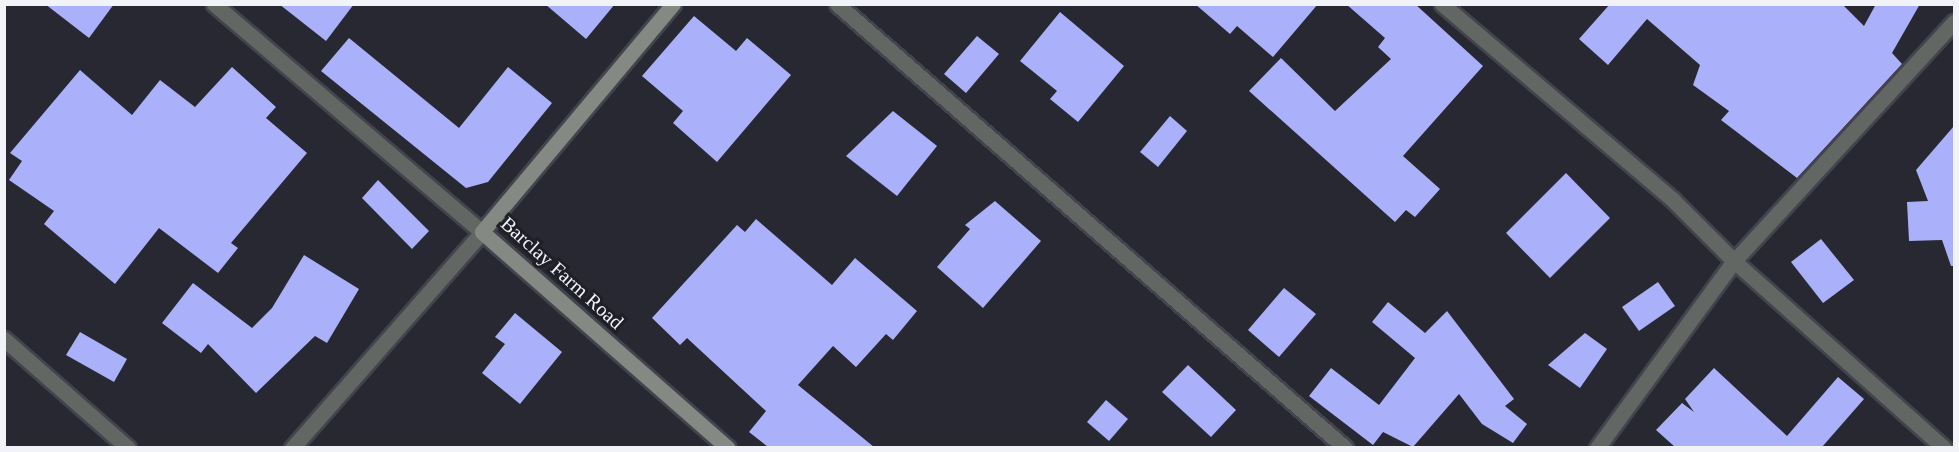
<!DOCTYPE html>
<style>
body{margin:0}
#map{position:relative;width:1959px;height:452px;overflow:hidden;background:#272831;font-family:"Times New Roman",serif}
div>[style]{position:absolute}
.building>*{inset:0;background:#aab0f9}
.roads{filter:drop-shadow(2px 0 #43444d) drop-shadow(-2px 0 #43444d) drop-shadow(0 2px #43444d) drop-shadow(0 -2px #43444d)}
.street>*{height:15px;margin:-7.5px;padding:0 7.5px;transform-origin:7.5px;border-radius:7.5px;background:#636763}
.secondary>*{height:15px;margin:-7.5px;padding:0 7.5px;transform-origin:7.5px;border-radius:7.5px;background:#848984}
span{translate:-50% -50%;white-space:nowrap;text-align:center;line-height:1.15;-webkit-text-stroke:6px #1e1f27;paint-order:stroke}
.street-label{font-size:20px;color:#f2f3f9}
.frame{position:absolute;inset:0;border:6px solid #f2f3f9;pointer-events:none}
</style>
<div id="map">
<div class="building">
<div style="clip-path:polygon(45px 4px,114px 4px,89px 38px)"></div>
<div style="clip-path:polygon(279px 4px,354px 4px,326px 41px)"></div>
<div style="clip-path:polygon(545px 4px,615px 4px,586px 39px)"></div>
<div style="clip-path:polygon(1195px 4px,1318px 4px,1273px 57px,1237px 26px,1230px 34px)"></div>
<div style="clip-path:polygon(1346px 4px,1415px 4px,1483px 66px,1403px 156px,1440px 189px,1415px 217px,1406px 210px,1395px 222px,1249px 91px,1281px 58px,1335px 111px,1391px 59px,1378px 47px,1385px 38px)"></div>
<div style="clip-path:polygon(1610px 4px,1842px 4px,1864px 26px,1876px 4px,1920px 4px,1892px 53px,1902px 64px,1797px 178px,1721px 120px,1729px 111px,1693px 85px,1700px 65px,1647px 19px,1608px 65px,1579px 39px)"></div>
<div style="clip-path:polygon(1060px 12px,1124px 66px,1078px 122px,1050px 99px,1057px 91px,1020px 61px)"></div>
<div style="clip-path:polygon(694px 16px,736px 51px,747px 38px,791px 75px,717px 162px,673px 123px,683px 111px,642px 76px)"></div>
<div style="clip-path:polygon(977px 36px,999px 54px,966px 93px,944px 74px)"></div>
<div style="clip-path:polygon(349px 38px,459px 128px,508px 67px,552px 103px,488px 182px,466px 188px,321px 71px)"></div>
<div style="clip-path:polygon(232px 67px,276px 107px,266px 118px,307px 153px,231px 243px,238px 248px,218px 273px,159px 228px,115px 284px,44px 224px,54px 211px,9px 180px,22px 161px,10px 153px,80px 70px,132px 115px,160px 80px,195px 107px)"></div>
<div style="clip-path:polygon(893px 111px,937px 146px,897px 196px,846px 156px)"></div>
<div style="clip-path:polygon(1170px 116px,1187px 131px,1158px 167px,1140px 152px)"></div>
<div style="clip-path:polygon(1954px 126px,1954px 266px,1951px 266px,1942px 240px,1909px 241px,1907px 202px,1928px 201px,1916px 170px)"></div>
<div style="clip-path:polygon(1566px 173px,1610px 218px,1550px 278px,1506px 233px)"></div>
<div style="clip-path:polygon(378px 180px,429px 231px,412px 249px,362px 198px)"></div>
<div style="clip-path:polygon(995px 201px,1041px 241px,983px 308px,937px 267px,970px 229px,965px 225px)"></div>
<div style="clip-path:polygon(756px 219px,832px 285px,855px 258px,917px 311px,893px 340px,886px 334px,856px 367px,833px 346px,798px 385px,874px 447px,768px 447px,749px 432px,766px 411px,687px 338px,680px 345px,652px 318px,737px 225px,745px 232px)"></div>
<div style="clip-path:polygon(1821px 239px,1854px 280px,1823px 303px,1791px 262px)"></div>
<div style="clip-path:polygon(304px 255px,359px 289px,327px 343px,315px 336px,256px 393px,208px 344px,201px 353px,162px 323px,193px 283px,252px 328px,272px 308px)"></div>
<div style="clip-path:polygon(1658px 282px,1675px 306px,1639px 331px,1622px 307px)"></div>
<div style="clip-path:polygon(1284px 288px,1316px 314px,1279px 357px,1248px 330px)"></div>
<div style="clip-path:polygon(1388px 302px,1425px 333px,1447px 311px,1514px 399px,1505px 406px,1527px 424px,1513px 443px,1482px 424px,1459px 394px,1413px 447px,1383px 432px,1373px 445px,1309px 396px,1331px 368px,1379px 405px,1415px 358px,1372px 322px)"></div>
<div style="clip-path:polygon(515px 313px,562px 352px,520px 404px,482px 373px,505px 344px,495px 337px)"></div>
<div style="clip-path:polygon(80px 332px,127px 359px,114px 382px,66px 355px)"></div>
<div style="clip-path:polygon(1585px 333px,1607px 349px,1580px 388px,1548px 365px)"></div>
<div style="clip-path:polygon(1188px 365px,1236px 410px,1211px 437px,1162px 392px)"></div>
<div style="clip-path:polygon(1714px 368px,1787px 436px,1838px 377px,1864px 399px,1822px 447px,1675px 447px,1656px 430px,1682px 403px,1694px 412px,1685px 399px)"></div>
<div style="clip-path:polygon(1106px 400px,1128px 419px,1109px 441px,1087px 422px)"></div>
</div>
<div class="roads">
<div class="street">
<div style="left:214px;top:4px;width:352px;rotate:40.4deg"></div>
<div style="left:482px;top:232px;width:288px;rotate:131.3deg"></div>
<div style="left:837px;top:4px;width:675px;rotate:41.15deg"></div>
<div style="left:1442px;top:4px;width:303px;rotate:40.3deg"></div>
<div style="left:1673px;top:200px;width:86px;rotate:45deg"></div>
<div style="left:1734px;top:261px;width:281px;rotate:41.7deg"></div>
<div style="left:4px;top:339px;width:165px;rotate:41.3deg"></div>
<div style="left:1597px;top:448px;width:232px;rotate:-53.8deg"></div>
<div style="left:1734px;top:261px;width:325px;rotate:-47.4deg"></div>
</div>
<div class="secondary">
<div style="left:673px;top:4px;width:297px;rotate:130deg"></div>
<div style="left:482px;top:232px;width:327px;rotate:41.3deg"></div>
</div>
</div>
<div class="street-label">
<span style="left:562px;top:273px;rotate:42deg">Barclay Farm Road</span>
</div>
<div class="frame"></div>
</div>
